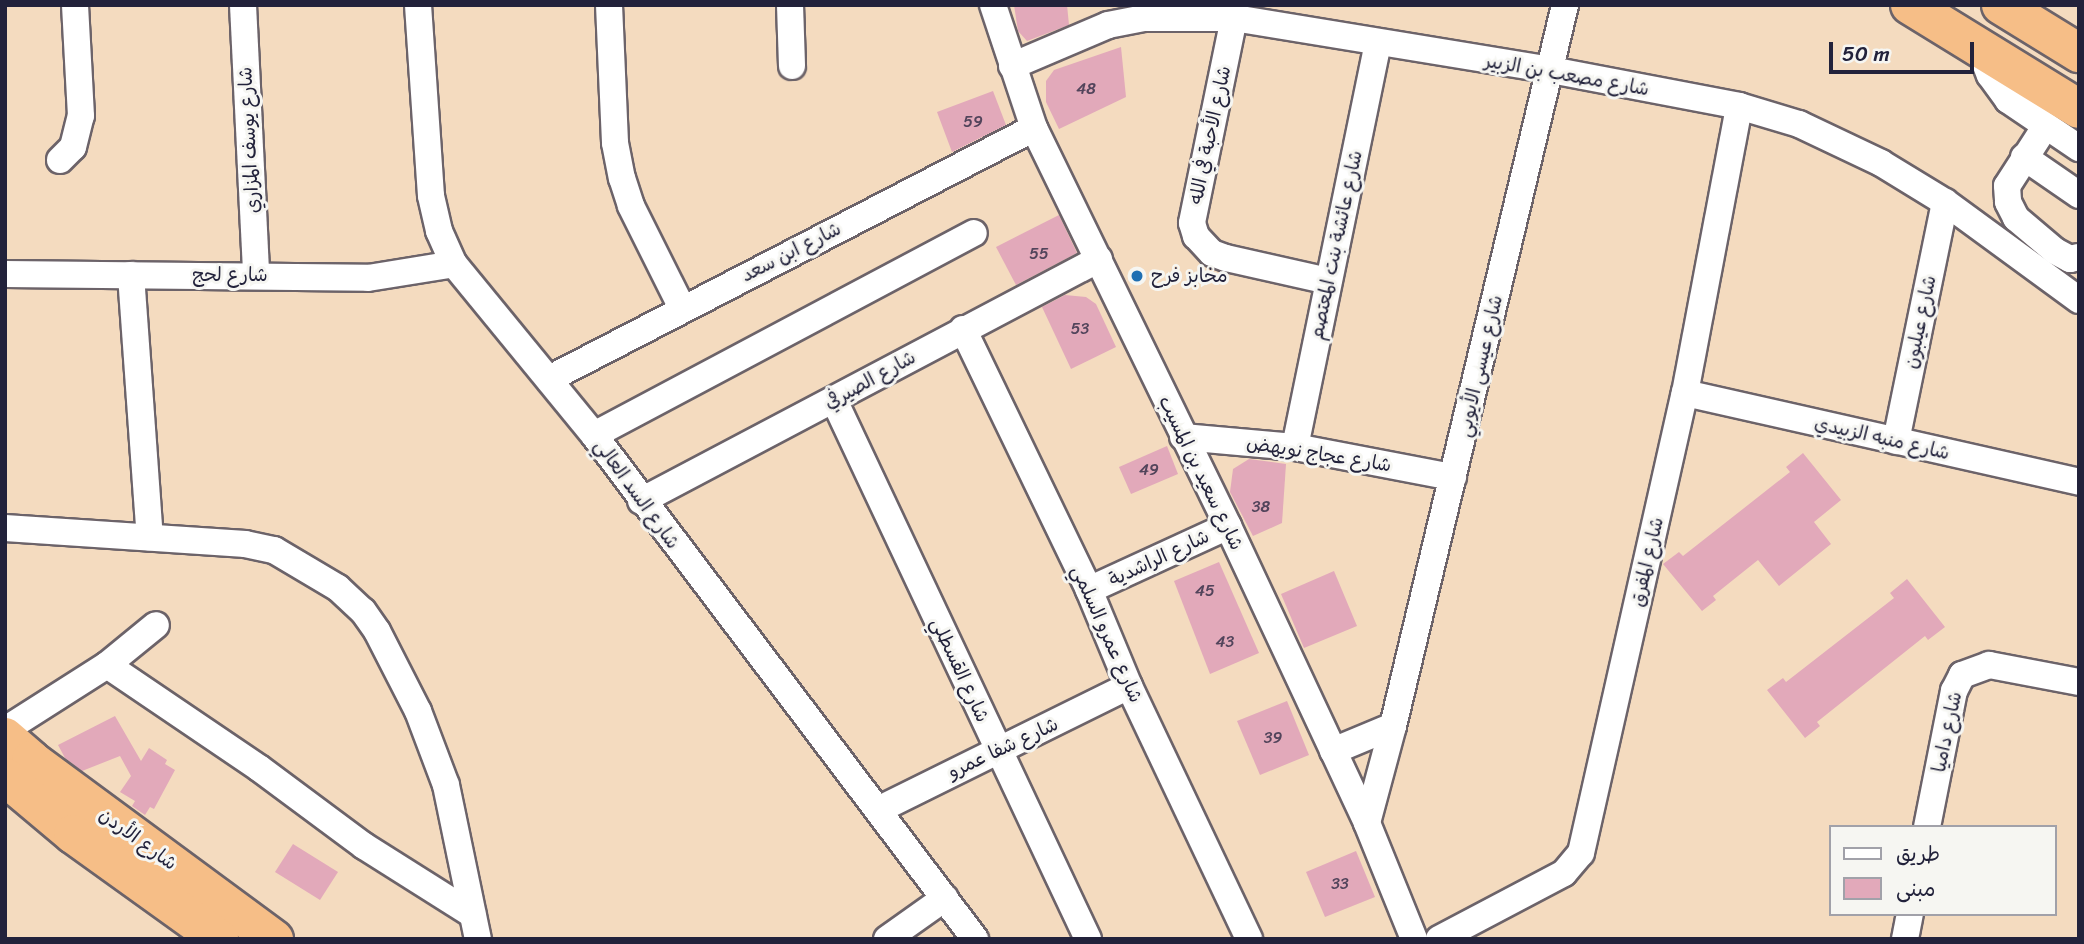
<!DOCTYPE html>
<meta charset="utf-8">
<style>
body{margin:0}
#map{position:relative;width:2084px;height:944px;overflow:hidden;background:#f4dbbf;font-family:Sriracha,"Playpen Sans Arabic",sans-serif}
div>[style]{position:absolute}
.building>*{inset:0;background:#e2a9ba}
.roads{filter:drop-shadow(2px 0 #6c6369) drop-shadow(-2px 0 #6c6369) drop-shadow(0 2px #6c6369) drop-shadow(0 -2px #6c6369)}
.minor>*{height:26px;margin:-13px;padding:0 13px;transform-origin:13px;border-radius:13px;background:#fff}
.highway>*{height:38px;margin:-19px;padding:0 19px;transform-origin:19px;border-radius:19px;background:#f6be87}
.dots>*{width:19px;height:19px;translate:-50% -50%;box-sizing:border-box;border:4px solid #f6f6f2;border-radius:50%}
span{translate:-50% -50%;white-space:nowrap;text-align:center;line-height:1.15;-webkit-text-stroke:6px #f6f6f2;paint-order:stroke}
.number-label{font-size:16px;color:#52445b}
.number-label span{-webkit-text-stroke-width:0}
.street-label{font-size:19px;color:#22223b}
.poi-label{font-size:19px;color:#22223b}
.left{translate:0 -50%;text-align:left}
.frame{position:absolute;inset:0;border:7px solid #22223b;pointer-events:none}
.legend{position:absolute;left:1829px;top:825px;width:228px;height:91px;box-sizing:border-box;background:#f6f6f2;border:2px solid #a1a1a9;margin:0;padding:9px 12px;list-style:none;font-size:21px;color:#22223b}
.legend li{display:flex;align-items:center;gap:14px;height:35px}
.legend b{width:35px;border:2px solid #a1a1a9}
.scale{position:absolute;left:1829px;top:42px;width:145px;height:32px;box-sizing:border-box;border:4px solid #22223b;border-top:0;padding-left:9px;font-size:21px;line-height:24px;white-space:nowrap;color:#22223b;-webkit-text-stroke:5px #f6f6f2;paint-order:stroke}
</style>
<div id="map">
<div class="building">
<div style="clip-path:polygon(1014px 5px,1067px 5px,1069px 25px,1027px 41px,1018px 31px)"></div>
<div style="clip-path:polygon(1121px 47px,1126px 97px,1059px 129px,1046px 102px,1046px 81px,1054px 70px)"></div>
<div style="clip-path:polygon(993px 91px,1006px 125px,952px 152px,937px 112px)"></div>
<div style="clip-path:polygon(1059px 215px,1077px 253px,1016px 285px,996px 247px)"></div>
<div style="clip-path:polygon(1065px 295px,1086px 297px,1096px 304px,1116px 347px,1071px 369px,1042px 307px)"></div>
<div style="clip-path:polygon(1167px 446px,1178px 474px,1131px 494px,1119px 467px)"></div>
<div style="clip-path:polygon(1803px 453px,1841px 500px,1814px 522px,1831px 544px,1779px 586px,1758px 560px,1713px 596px,1716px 600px,1702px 611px,1663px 564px,1679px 552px,1683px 556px,1790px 472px,1786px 467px)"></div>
<div style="clip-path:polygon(1249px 459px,1286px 464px,1282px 523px,1253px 536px,1230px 492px,1233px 469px)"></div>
<div style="clip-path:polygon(1219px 562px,1259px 653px,1210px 674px,1174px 581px)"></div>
<div style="clip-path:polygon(1334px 571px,1357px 626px,1304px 648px,1281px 594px)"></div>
<div style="clip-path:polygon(1907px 579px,1945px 627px,1928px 640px,1925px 636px,1817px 722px,1820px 726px,1805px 738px,1767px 690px,1783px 678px,1786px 682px,1894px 598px,1890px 593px)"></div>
<div style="clip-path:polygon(1287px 701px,1309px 755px,1260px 775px,1237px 721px)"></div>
<div style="clip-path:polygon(115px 716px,141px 761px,149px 748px,167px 760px,165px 764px,175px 770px,154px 809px,150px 807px,145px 815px,132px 806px,135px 801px,120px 792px,131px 776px,120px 756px,82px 771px,65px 758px,58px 745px)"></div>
<div style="clip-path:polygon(293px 844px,338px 872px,320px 900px,275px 872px)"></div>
<div style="clip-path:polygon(1356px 851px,1375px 897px,1325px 917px,1306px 872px)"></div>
</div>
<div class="roads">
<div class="minor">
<div style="left:243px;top:5px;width:270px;rotate:87.2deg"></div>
<div style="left:418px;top:5px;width:191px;rotate:86.1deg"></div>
<div style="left:431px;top:196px;width:36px;rotate:77deg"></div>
<div style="left:439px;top:231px;width:36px;rotate:66deg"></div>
<div style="left:454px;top:264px;width:221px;rotate:50.7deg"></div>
<div style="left:594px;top:435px;width:632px;rotate:52.91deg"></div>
<div style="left:609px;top:5px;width:138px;rotate:87.5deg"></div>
<div style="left:615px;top:143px;width:36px;rotate:79deg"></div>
<div style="left:622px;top:178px;width:29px;rotate:72deg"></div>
<div style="left:631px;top:206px;width:114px;rotate:63.4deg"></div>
<div style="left:790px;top:5px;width:61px;rotate:88.1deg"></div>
<div style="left:993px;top:5px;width:130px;rotate:71.6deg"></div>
<div style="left:1034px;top:128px;width:443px;rotate:64deg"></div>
<div style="left:1228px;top:526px;width:328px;rotate:64.9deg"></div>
<div style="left:1367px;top:823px;width:125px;rotate:67.9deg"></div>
<div style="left:1234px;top:18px;width:209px;rotate:101.6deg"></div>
<div style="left:1192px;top:223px;width:14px;rotate:73deg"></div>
<div style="left:1196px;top:236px;width:23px;rotate:47deg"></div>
<div style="left:1212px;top:253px;width:15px;rotate:20deg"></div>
<div style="left:1226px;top:258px;width:105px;rotate:12.7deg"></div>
<div style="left:1979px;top:47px;width:30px;rotate:69deg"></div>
<div style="left:1990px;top:75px;width:31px;rotate:54deg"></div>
<div style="left:2008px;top:100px;width:86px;rotate:34.1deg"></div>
<div style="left:1012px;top:66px;width:104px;rotate:-23.1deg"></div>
<div style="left:1108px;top:25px;width:38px;rotate:-11deg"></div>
<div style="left:1145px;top:18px;width:89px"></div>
<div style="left:1234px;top:18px;width:321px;rotate:9.3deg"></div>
<div style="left:1551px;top:70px;width:191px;rotate:10.8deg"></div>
<div style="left:1739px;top:106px;width:63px;rotate:16.7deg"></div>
<div style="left:1799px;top:124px;width:91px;rotate:25.4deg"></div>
<div style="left:1881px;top:163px;width:75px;rotate:31.4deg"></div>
<div style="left:1945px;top:202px;width:166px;rotate:36.2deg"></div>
<div style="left:2045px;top:127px;width:70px;rotate:122.8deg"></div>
<div style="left:2007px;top:186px;width:16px;rotate:86deg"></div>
<div style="left:2008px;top:202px;width:18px;rotate:63deg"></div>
<div style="left:2016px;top:218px;width:51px;rotate:40.2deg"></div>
<div style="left:2055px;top:251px;width:17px;rotate:28deg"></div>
<div style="left:2070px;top:259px;width:9px;rotate:-13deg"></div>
<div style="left:2024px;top:157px;width:67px;rotate:34.6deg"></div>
<div style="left:60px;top:160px;width:18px;rotate:-45deg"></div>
<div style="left:73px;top:147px;width:32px;rotate:-76deg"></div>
<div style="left:81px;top:116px;width:111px;rotate:-93.1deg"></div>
<div style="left:5px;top:274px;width:363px;rotate:0.6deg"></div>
<div style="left:368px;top:278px;width:87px;rotate:-9.2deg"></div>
<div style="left:131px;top:275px;width:263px;rotate:85.9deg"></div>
<div style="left:963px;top:329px;width:290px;rotate:64.2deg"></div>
<div style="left:1089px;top:590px;width:104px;rotate:67.4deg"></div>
<div style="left:1129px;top:686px;width:280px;rotate:64.6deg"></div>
<div style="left:549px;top:379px;width:546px;rotate:-27.36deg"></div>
<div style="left:1685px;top:393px;width:404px;rotate:12.7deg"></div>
<div style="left:834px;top:400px;width:596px;rotate:64.77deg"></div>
<div style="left:594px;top:435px;width:430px;rotate:-28deg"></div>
<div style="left:1183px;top:437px;width:112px;rotate:5.1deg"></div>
<div style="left:1295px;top:447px;width:161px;rotate:10.8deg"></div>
<div style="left:1896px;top:441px;width:244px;rotate:-78.4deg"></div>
<div style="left:1295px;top:447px;width:411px;rotate:-78.4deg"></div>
<div style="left:641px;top:501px;width:518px;rotate:-27.85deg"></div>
<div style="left:5px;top:528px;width:241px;rotate:3.8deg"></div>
<div style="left:245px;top:544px;width:30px;rotate:12deg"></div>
<div style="left:274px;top:550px;width:74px;rotate:30.7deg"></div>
<div style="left:338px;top:588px;width:34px;rotate:43deg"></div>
<div style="left:363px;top:611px;width:24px;rotate:55deg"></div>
<div style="left:377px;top:631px;width:90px;rotate:62.9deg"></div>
<div style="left:418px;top:711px;width:79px;rotate:69.3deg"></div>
<div style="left:446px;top:785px;width:157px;rotate:78.3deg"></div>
<div style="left:1089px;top:590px;width:153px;rotate:-24.7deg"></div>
<div style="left:107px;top:665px;width:63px;rotate:-39.2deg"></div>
<div style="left:5px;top:730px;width:121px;rotate:-32.5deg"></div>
<div style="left:107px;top:665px;width:184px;rotate:34.1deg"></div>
<div style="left:259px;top:768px;width:131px;rotate:36.6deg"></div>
<div style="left:364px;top:846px;width:128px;rotate:32.2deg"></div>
<div style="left:1333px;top:751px;width:65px;rotate:-22.6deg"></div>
<div style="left:878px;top:810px;width:280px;rotate:-26.3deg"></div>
<div style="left:1367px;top:823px;width:100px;rotate:-75deg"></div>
<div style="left:1393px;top:726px;width:741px;rotate:-76.58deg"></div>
<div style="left:1927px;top:827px;width:139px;rotate:-78.8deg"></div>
<div style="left:1954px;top:691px;width:18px;rotate:-63deg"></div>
<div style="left:1962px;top:675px;width:29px;rotate:-20deg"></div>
<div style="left:1989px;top:665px;width:92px;rotate:10.7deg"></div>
<div style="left:887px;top:939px;width:71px;rotate:-35.3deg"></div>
<div style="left:1439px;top:939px;width:141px;rotate:-27.8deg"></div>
<div style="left:1564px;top:873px;width:26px;rotate:-50deg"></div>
<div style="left:1581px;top:853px;width:472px;rotate:-77.3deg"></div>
<div style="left:1685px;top:393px;width:292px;rotate:-79.3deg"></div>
<div style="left:1905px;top:939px;width:25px;rotate:-79deg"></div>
</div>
<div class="highway">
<div style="left:1910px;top:5px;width:198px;rotate:31.6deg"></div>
<div style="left:2001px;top:5px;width:92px;rotate:31.6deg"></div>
<div style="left:5px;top:737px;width:35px;rotate:41deg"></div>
<div style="left:31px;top:760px;width:302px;rotate:36.4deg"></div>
<div style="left:5px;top:777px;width:89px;rotate:40deg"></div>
<div style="left:73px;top:834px;width:180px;rotate:35.7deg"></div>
</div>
</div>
<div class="dots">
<div style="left:1137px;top:276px;background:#1f6fb2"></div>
</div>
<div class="number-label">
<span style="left:1086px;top:89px">48</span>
<span style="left:973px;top:122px">59</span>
<span style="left:1039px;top:254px">55</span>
<span style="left:1080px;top:329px">53</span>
<span style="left:1149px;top:470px">49</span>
<span style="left:1261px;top:507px">38</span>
<span style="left:1205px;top:591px">45</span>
<span style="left:1225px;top:642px">43</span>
<span style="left:1273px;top:738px">39</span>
<span style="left:1340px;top:884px">33</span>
</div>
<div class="street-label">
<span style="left:1567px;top:75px;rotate:10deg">شارع مصعب بن الزبير</span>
<span style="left:1210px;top:135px;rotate:-78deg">شارع الأحبة في الله</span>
<span style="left:249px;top:140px;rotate:-93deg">شارع يوسف المزاري</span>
<span style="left:1336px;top:245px;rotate:-78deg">شارع عائشة بنت المعتصم</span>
<span style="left:791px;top:252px;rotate:-27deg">شارع ابن سعد</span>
<span style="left:230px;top:275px">شارع لحج</span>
<span style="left:1920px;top:322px;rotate:-78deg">شارع عيلبون</span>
<span style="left:1480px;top:366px;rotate:-77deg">شارع عيسى الأيوبي</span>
<span style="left:870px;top:380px;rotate:-29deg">شارع الصيرفي</span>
<span style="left:1882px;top:438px;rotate:13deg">شارع منبه الزبيدي</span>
<span style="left:1319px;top:454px;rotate:9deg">شارع عجاج نويهض</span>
<span style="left:1201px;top:473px;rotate:64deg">شارع سعيد بن المسيب</span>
<span style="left:637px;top:494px;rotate:54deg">شارع السد العالي</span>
<span style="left:1159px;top:558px;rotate:-25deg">شارع الراشدية</span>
<span style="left:1647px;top:562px;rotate:-77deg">شارع المفرق</span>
<span style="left:1107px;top:634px;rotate:66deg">شارع عمرو السلمي</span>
<span style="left:960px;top:670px;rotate:65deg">شارع القسطلي</span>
<span style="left:1947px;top:732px;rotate:-78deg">شارع داميا</span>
<span style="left:1003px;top:748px;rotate:-25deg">شارع شفا عمرو</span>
<span style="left:138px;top:839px;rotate:36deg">شارع الأردن</span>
</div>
<div class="poi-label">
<span class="left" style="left:1151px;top:276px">مخابز فرح</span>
</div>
<div class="frame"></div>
<ul class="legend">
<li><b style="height:9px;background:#fff"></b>طريق</li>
<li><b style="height:19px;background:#e2a9ba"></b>مبنى</li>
</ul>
<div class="scale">50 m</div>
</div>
